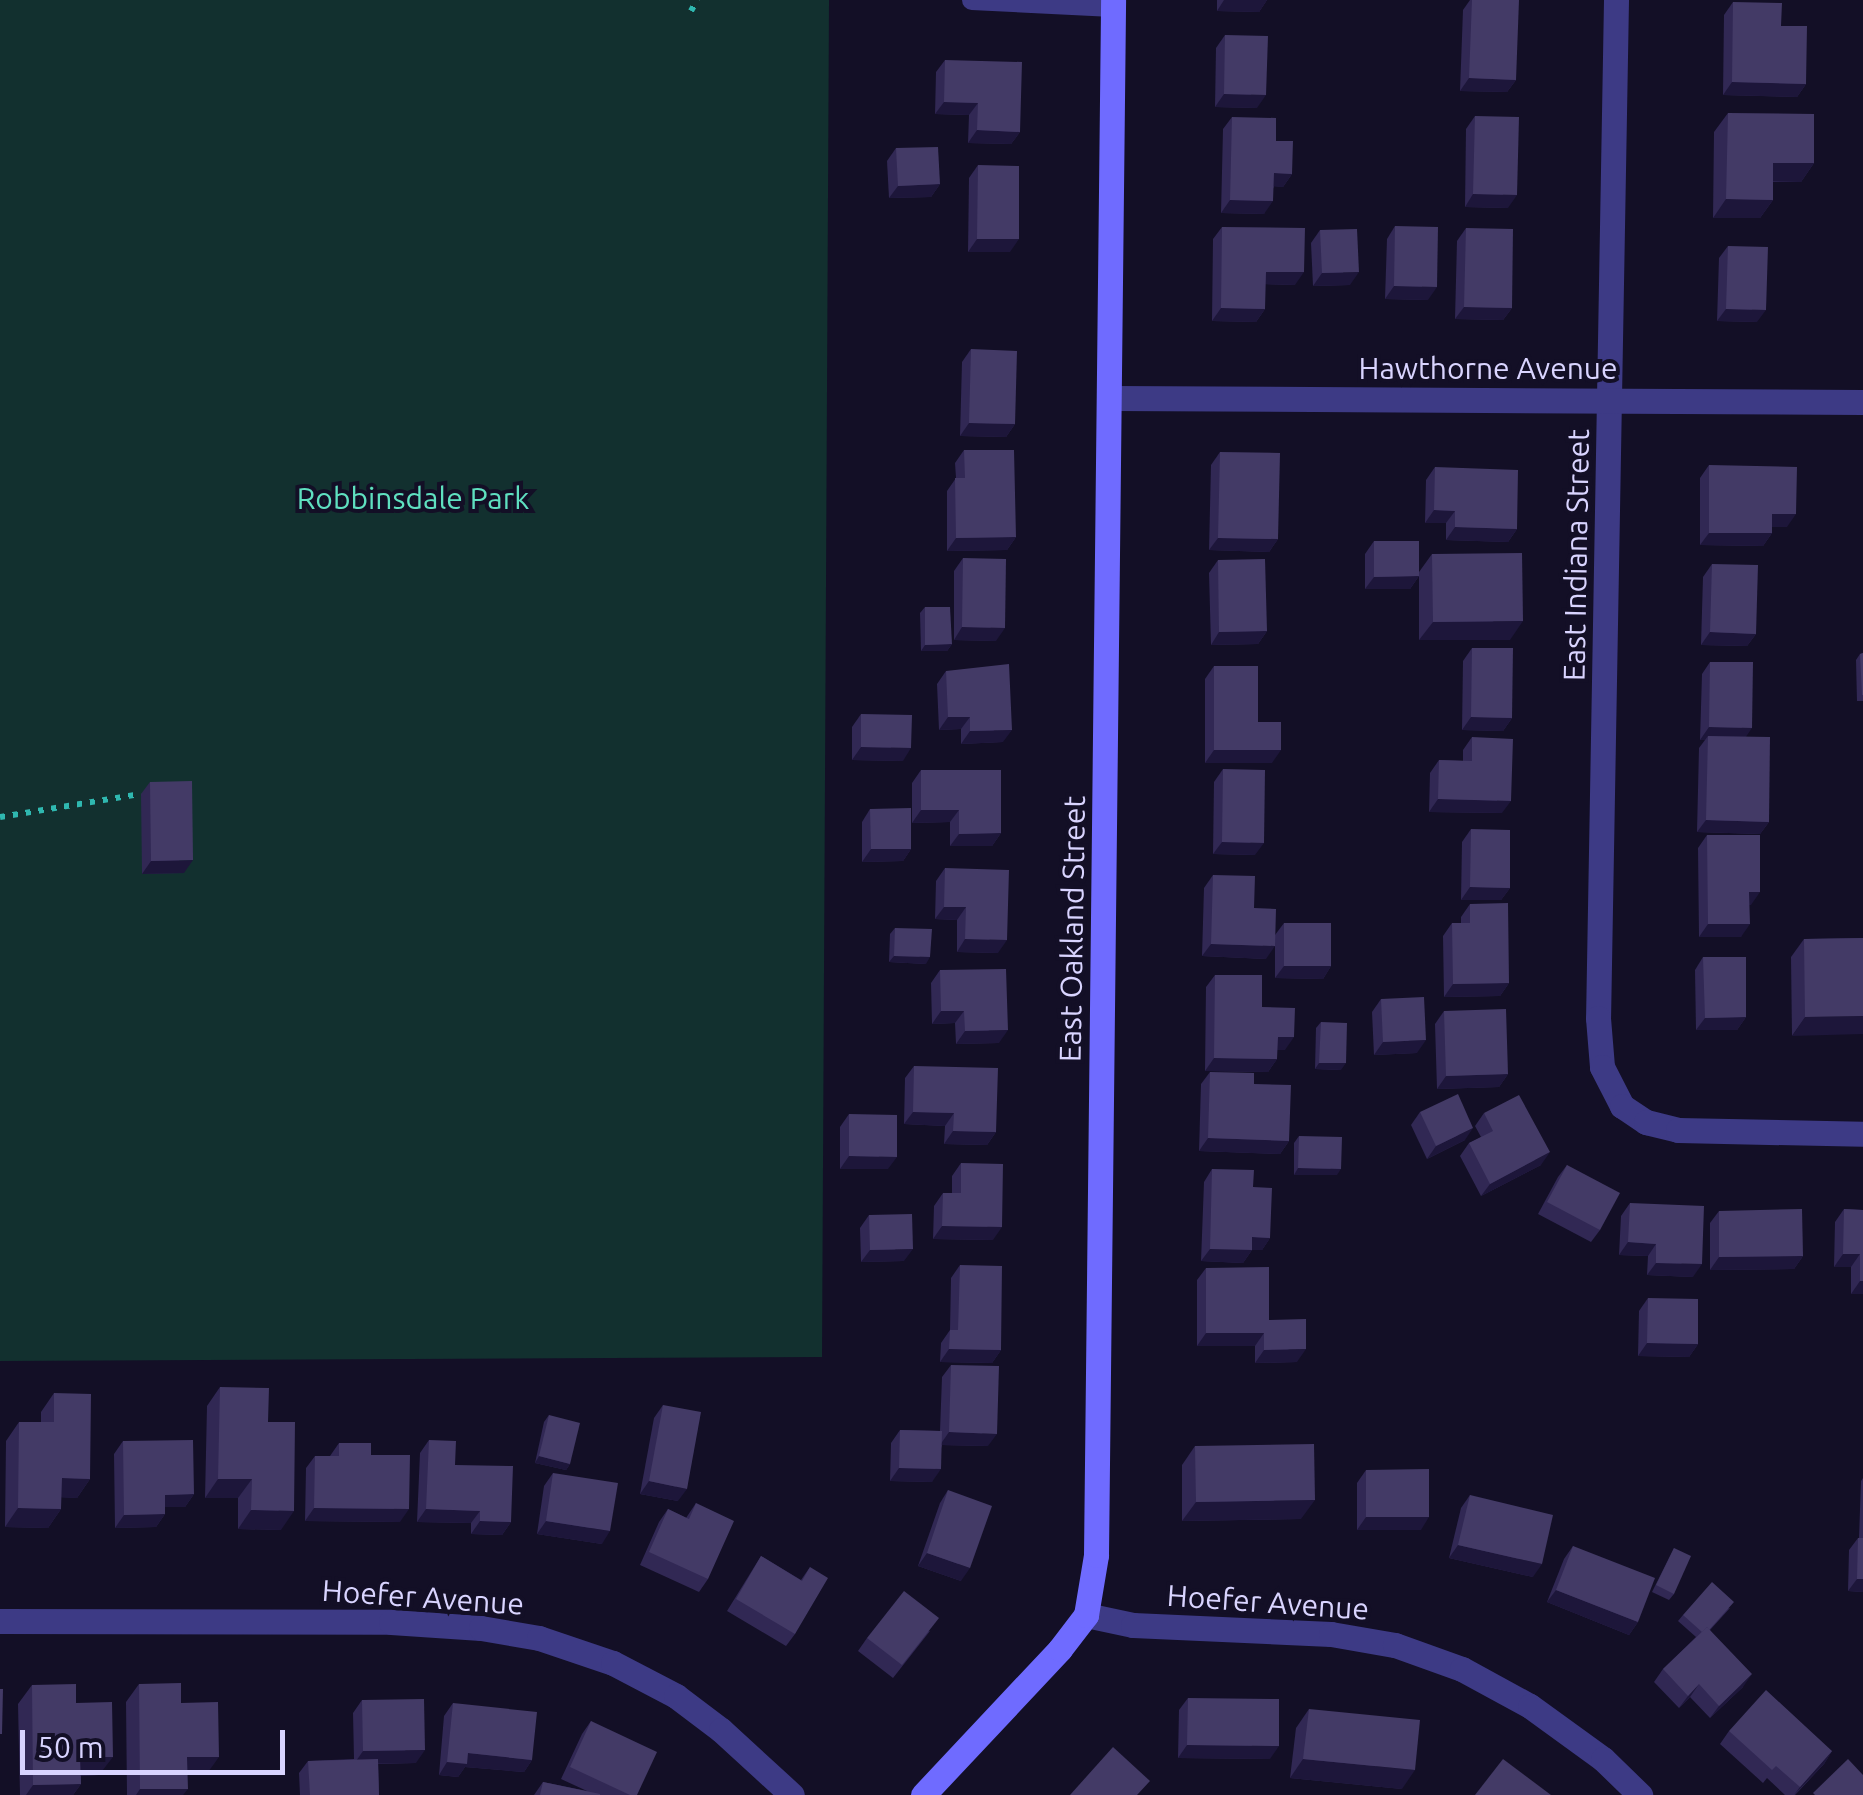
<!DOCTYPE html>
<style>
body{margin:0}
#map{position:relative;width:1863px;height:1795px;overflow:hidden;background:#130f26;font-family:Ubuntu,sans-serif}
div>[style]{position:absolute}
.green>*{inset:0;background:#12302f}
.path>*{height:6px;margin-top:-3px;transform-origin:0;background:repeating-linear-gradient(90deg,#2fb8b0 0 5px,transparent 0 13px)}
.lane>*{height:20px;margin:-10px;padding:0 10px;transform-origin:10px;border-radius:10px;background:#3d3a85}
.street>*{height:25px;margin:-12.5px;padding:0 12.5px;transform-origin:12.5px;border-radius:12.5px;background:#3d3a85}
.secondary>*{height:25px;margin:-12.5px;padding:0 12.5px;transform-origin:12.5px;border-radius:12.5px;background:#6f6bff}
.wall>*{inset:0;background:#312854}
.shaded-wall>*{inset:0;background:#1d163a}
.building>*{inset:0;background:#433a66}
span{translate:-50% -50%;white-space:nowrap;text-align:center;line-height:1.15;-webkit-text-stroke:8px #130f26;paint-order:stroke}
.street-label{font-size:30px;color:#d9d4ff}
.park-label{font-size:30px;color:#5fe0c0}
.scale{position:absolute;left:20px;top:1730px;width:265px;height:45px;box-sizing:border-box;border:5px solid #d9d4ff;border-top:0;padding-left:12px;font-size:30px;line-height:35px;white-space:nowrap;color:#d9d4ff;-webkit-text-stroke:8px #130f26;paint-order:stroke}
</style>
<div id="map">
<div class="green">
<div style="clip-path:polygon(0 0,829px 0,822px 1357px,0 1361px)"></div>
</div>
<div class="path">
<div style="left:691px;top:11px;width:13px;rotate:-61deg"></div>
<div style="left:0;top:817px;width:143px;rotate:-9.3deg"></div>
</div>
<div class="lane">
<div style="left:972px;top:0;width:141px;rotate:2.8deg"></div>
</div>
<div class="street">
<div style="left:1616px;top:0;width:1018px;rotate:91.01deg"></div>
<div style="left:1598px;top:1018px;width:49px;rotate:85.3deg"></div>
<div style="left:1602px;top:1067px;width:44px;rotate:62.9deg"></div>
<div style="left:1622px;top:1106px;width:29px;rotate:34deg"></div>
<div style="left:1646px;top:1122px;width:33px;rotate:14deg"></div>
<div style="left:1678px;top:1130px;width:185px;rotate:1.2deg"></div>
<div style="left:1112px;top:398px;width:751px;rotate:0.31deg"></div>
<div style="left:1086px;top:1615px;width:48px;rotate:12deg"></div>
<div style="left:1133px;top:1625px;width:198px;rotate:2.6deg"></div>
<div style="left:1331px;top:1634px;width:65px;rotate:9.8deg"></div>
<div style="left:1395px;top:1645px;width:71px;rotate:19.7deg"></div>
<div style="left:1462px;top:1669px;width:77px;rotate:28.6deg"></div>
<div style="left:1530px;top:1706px;width:90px;rotate:36deg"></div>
<div style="left:1603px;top:1759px;width:52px;rotate:44.2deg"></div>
<div style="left:0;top:1621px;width:391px;rotate:0.1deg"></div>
<div style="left:391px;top:1622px;width:90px;rotate:3.8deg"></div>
<div style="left:481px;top:1628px;width:59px;rotate:9.8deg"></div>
<div style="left:539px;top:1638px;width:78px;rotate:18.7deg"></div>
<div style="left:613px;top:1663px;width:71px;rotate:27.6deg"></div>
<div style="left:676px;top:1696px;width:56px;rotate:37.1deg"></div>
<div style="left:721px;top:1730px;width:96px;rotate:42.5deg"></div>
</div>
<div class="secondary">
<div style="left:923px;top:1795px;width:200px;rotate:-46.8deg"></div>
<div style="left:1060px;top:1649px;width:43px;rotate:-52.6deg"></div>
<div style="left:1086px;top:1615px;width:61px;rotate:-80.5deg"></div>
<div style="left:1096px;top:1555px;width:1555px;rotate:-89.37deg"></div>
</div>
<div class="wall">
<div style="clip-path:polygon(1217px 0,1267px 0,1259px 12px,1217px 11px)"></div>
<div style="clip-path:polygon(1470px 0,1472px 0,1516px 80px,1507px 92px,1460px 91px,1463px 10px)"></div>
<div style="clip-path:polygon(1733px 2px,1781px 26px,1806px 84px,1797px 97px,1723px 95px,1724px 15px)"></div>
<div style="clip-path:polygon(1225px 35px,1257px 108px,1215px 107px,1216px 48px)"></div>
<div style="clip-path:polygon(945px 60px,1020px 132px,1011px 144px,968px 143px,969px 115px,935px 114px,936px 72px)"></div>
<div style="clip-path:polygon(1728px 113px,1814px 163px,1801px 182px,1773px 182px,1773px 200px,1760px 218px,1713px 218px,1714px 132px)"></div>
<div style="clip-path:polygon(1475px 116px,1508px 208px,1465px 207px,1466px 129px)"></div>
<div style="clip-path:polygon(1232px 117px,1276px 141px,1292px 174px,1283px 187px,1274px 186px,1264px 214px,1221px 213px,1223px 129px)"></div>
<div style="clip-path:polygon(896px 148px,940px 184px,931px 197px,889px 198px,887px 161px)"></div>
<div style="clip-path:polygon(978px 165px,1010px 252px,968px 252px,969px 178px)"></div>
<div style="clip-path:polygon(1395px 226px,1428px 300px,1385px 299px,1387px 239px)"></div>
<div style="clip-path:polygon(1222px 227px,1295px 285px,1265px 284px,1265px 309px,1256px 322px,1212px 321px,1213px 239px)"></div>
<div style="clip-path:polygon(1466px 228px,1512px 308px,1503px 320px,1455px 319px,1457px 241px)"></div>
<div style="clip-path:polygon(1320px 230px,1350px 285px,1313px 286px,1311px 243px)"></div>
<div style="clip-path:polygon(1728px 246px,1757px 322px,1717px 321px,1719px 258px)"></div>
<div style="clip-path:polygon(971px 349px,1015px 424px,1006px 437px,960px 436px,962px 362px)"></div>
<div style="clip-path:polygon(964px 450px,1016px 537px,1007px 550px,947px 551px,947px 491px,956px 478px,955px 463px)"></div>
<div style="clip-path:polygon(1220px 452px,1278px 539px,1269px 552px,1209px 550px,1211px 465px)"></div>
<div style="clip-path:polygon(1709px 465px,1787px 527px,1772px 527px,1772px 533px,1763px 546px,1700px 545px,1700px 478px)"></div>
<div style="clip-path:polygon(1435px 467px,1517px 529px,1508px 542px,1446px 540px,1446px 523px,1425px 523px,1426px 480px)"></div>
<div style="clip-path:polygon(1374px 541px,1419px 572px,1432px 554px,1510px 640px,1419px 640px,1419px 576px,1410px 589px,1365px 589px,1365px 554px)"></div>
<div style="clip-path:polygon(963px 558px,996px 641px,954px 640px,954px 571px)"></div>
<div style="clip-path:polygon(1218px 560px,1267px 631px,1258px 644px,1211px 645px,1209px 573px)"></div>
<div style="clip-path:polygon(1712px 564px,1756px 634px,1747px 646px,1701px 645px,1703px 577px)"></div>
<div style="clip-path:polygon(925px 607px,952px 644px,947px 651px,921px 651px,920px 613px)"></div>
<div style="clip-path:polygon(1472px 648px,1512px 718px,1503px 731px,1462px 730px,1463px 661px)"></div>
<div style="clip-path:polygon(1863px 653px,1863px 701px,1857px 701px,1856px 660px,1860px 654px)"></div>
<div style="clip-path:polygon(1710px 662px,1746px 736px,1769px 822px,1760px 834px,1697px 832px,1699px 748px,1705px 740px,1700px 740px,1702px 674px)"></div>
<div style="clip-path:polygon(1214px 666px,1258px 722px,1272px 763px,1205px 763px,1205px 679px)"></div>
<div style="clip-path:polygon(946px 671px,1003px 742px,961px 744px,961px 729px,939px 730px,937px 684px)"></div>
<div style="clip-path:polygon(861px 714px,903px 761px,852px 760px,852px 727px)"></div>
<div style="clip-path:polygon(1472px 737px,1502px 813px,1429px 812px,1430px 773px,1439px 760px,1463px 761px,1463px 750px)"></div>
<div style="clip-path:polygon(1223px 769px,1255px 855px,1213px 854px,1214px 782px)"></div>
<div style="clip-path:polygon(921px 770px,1001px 833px,992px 846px,950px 846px,950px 822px,912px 823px,912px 783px)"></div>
<div style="clip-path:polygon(150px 782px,184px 873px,142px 874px,141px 794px)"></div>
<div style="clip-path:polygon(870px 809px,911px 849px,903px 861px,862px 862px,862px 822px)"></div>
<div style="clip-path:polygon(1471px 829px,1510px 888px,1501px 900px,1461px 900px,1462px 842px)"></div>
<div style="clip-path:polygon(1707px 835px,1751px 905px,1749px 905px,1741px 937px,1699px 937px,1698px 848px)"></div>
<div style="clip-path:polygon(945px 868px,998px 953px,957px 952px,957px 920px,935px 919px,936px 881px)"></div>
<div style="clip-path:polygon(1213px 875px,1254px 908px,1266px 959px,1202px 956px,1204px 888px)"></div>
<div style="clip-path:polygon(1470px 904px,1509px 983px,1500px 996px,1444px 997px,1443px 936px,1452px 923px,1461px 923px,1461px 917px)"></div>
<div style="clip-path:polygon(1284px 923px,1331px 966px,1323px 979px,1275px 978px,1275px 935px)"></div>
<div style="clip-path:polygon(895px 928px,926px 964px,889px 962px,890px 934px)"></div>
<div style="clip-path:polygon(1863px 938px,1792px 1036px,1791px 957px,1804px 939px)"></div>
<div style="clip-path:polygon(1703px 957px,1746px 1017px,1737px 1030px,1696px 1030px,1695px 970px)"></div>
<div style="clip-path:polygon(940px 970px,999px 1043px,956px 1044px,955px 1023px,932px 1024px,931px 983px)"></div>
<div style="clip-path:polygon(1215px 975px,1262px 1007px,1285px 1050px,1277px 1050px,1277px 1059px,1268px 1072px,1205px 1071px,1206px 987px)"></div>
<div style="clip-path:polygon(1381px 999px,1417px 1053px,1374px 1055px,1372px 1012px)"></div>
<div style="clip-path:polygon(1444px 1011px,1508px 1074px,1499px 1087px,1437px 1089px,1435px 1024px)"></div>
<div style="clip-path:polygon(1321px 1022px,1341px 1070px,1315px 1069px,1316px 1028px)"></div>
<div style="clip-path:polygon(914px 1066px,996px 1132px,987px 1145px,944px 1144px,945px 1126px,904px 1124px,905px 1078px)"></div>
<div style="clip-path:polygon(1210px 1072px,1254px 1084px,1289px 1141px,1280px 1154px,1199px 1151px,1201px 1084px)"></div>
<div style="clip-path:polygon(1420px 1112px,1465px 1140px,1427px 1159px,1411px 1125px)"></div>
<div style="clip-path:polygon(1484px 1113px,1541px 1165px,1481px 1196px,1460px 1156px,1469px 1143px,1481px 1137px,1475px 1126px)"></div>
<div style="clip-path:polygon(849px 1114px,888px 1169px,840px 1169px,840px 1127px)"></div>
<div style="clip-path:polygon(1299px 1136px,1337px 1175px,1294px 1175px,1294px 1143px)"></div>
<div style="clip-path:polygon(961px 1163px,993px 1240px,933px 1239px,934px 1206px,943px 1193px,952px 1193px,952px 1176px)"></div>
<div style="clip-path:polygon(1567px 1165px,1600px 1230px,1591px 1242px,1538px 1214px,1558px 1177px)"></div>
<div style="clip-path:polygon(1212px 1169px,1253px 1187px,1270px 1238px,1262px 1250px,1252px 1250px,1243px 1263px,1201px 1261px,1204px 1182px)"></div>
<div style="clip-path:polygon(1630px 1203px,1693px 1277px,1647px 1275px,1648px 1256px,1619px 1255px,1621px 1216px)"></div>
<div style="clip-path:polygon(1844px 1209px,1863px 1210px,1863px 1294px,1851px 1294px,1851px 1267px,1834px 1267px,1835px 1222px)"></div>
<div style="clip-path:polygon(1719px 1211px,1803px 1256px,1794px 1269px,1710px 1270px,1710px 1223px)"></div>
<div style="clip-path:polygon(869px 1215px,904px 1261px,861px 1262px,860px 1228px)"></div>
<div style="clip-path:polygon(960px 1265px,1001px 1350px,992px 1363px,940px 1362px,941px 1343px,950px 1330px,951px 1278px)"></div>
<div style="clip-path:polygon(1206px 1268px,1269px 1320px,1297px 1362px,1255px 1363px,1255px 1346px,1197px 1346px,1197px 1280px)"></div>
<div style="clip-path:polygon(1648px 1298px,1698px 1344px,1689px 1357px,1638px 1356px,1639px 1311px)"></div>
<div style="clip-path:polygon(951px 1365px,988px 1446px,942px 1445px,932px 1482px,890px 1481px,891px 1443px,900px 1430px,940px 1431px,942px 1377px)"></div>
<div style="clip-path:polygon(220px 1387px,268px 1422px,281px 1530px,238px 1529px,238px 1498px,205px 1498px,207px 1406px)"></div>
<div style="clip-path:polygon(54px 1393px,90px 1479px,77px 1498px,61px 1497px,61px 1509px,48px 1528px,5px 1527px,6px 1441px,19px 1422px,41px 1422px,41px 1412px)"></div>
<div style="clip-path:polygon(663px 1405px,678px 1501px,640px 1494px,654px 1418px)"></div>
<div style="clip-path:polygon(549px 1415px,570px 1464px,566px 1470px,535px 1463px,544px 1422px)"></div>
<div style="clip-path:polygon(429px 1440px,511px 1522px,502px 1535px,471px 1534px,471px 1523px,417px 1522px,420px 1453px)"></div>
<div style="clip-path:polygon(123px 1441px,194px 1494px,185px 1507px,165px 1507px,165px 1514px,156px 1527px,115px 1528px,114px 1454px)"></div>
<div style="clip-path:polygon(339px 1443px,371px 1455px,400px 1522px,305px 1521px,306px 1468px,315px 1456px,330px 1456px)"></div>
<div style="clip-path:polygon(1195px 1446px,1301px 1519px,1182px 1521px,1182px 1465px)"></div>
<div style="clip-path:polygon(1366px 1470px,1421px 1530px,1357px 1530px,1357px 1483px)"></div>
<div style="clip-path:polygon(553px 1473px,602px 1544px,537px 1534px,544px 1486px)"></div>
<div style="clip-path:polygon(1863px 1478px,1863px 1592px,1848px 1591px,1849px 1550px,1858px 1538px,1859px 1538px,1861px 1481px)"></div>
<div style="clip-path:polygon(948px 1490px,961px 1581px,918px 1566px,940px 1503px)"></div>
<div style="clip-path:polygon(1470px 1495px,1533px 1577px,1449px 1558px,1461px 1508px)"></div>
<div style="clip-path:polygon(696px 1503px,708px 1579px,699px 1592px,640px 1565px,659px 1522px,668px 1509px,686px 1518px)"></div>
<div style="clip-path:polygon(1573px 1546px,1638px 1622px,1629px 1635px,1547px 1602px,1564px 1559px)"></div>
<div style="clip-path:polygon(1674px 1548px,1674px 1594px,1669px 1600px,1652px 1592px)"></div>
<div style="clip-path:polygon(761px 1556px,801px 1580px,810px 1567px,795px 1634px,786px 1646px,727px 1611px)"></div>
<div style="clip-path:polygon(1730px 1608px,1710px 1630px,1743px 1687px,1710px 1718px,1690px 1697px,1679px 1708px,1654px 1682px,1663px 1669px,1696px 1637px,1678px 1621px,1683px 1615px)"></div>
<div style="clip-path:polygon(930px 1631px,893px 1678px,858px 1651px,867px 1638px)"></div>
<div style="clip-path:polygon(139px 1684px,181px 1703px,206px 1775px,187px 1775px,183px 1795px,127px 1795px,126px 1702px)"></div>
<div style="clip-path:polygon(32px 1685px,76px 1703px,99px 1775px,81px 1776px,81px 1784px,73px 1795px,20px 1795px,18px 1704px)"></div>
<div style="clip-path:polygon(1188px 1698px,1270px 1759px,1178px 1758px,1179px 1710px)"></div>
<div style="clip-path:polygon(362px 1700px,416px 1763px,378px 1764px,379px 1795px,300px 1795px,299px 1773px,308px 1761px,354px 1759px,353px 1713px)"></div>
<div style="clip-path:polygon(453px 1703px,532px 1760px,524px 1772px,465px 1767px,458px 1777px,439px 1775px,444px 1716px)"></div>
<div style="clip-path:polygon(1309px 1709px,1402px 1789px,1290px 1778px,1296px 1728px)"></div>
<div style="clip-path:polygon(591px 1721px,637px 1795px,534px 1795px,543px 1782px,587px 1791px,561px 1779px,582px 1734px)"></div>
<div style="clip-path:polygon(1729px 1731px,1832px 1751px,1824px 1764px,1795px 1795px,1785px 1795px,1767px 1778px,1763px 1783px,1720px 1744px)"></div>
</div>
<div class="shaded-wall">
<div style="clip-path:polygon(1224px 0,1267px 0,1259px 12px,1217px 11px)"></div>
<div style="clip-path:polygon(1469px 78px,1516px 80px,1507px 92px,1460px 91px)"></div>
<div style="clip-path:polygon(1732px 82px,1806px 84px,1797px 97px,1723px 95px)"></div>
<div style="clip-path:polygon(1224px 94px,1266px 95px,1257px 108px,1215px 107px)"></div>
<div style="clip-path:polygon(944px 102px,978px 103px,969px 115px,935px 114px)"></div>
<div style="clip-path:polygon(977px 130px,1020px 132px,1011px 144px,968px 143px)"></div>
<div style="clip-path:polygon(1773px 163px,1814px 163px,1801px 182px,1760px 181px)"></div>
<div style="clip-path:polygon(1274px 173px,1292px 174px,1283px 187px,1265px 186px)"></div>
<div style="clip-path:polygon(940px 184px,931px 197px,889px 198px,898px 186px)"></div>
<div style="clip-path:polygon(1473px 194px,1517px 195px,1508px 208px,1465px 207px)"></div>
<div style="clip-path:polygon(1726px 199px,1773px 200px,1760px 218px,1713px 218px)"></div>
<div style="clip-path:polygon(1230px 200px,1273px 201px,1264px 214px,1221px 213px)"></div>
<div style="clip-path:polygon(977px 239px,1019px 239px,1010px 252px,968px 252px)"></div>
<div style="clip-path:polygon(1266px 272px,1304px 272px,1295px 285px,1257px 284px)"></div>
<div style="clip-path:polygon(1359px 272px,1350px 285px,1313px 286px,1322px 273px)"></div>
<div style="clip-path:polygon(1394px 286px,1437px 287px,1428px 300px,1385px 299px)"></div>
<div style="clip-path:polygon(1464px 307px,1512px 308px,1503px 320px,1455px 319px)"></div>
<div style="clip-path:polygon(1221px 308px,1265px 309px,1256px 322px,1212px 321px)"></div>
<div style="clip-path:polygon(1726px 309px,1766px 310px,1757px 322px,1717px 321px)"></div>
<div style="clip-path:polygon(969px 423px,1015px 424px,1006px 437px,960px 436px)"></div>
<div style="clip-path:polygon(1434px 510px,1455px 511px,1446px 523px,1425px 523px)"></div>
<div style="clip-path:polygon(1772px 514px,1796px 514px,1787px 527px,1763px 527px)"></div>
<div style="clip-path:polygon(1455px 527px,1517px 529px,1508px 542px,1446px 540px)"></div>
<div style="clip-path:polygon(1709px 533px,1772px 533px,1763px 546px,1700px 545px)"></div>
<div style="clip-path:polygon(1016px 537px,1007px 550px,947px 551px,956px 538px)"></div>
<div style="clip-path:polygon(1218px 538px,1278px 539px,1269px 552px,1209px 550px)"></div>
<div style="clip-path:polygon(1419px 576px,1410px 589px,1365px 589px,1374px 577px)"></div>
<div style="clip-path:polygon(1523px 621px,1510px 640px,1419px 640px,1433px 622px)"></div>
<div style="clip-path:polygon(962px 627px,1005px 628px,996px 641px,954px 640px)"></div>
<div style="clip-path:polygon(1267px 631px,1258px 644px,1211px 645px,1219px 632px)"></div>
<div style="clip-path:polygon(1710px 632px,1756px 634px,1747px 646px,1701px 645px)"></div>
<div style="clip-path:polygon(952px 644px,947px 651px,921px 651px,925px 645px)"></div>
<div style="clip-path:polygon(948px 717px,970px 717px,961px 729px,939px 730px)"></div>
<div style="clip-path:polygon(1471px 717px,1512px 718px,1503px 731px,1462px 730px)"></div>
<div style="clip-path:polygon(1709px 727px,1752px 728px,1743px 741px,1708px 736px,1705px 740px,1700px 740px)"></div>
<div style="clip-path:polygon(1012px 730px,1003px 742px,961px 744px,970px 731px)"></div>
<div style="clip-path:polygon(861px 747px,911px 748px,903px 761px,852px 760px)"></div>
<div style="clip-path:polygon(1214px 750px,1281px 750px,1272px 763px,1205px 763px)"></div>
<div style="clip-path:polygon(1438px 799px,1511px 801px,1502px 813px,1429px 812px)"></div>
<div style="clip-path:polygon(921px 810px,959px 810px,950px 822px,912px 823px)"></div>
<div style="clip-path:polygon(1706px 820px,1769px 822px,1760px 834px,1697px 832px)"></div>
<div style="clip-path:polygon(1001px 833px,992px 846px,950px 846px,959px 834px)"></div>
<div style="clip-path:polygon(1222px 842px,1264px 843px,1255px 855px,1213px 854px)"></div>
<div style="clip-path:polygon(871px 849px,911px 849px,903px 861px,862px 862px)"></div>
<div style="clip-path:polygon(193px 860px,184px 873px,142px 874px,151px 861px)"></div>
<div style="clip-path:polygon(1470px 887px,1510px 888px,1501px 900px,1461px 900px)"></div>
<div style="clip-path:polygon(1749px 892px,1760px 892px,1751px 905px,1740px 905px)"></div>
<div style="clip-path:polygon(944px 907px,966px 907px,957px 920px,935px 919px)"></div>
<div style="clip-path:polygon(1708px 924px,1750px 924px,1741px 937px,1699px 937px)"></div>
<div style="clip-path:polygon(965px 939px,1007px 940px,998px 953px,957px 952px)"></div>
<div style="clip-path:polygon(1211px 944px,1275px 946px,1266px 959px,1202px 956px)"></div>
<div style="clip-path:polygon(894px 956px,930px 957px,926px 964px,889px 962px)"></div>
<div style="clip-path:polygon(1284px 966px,1331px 966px,1323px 979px,1275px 978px)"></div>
<div style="clip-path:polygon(1509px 983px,1500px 996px,1444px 997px,1453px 984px)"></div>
<div style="clip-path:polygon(941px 1011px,964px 1011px,955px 1023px,932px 1024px)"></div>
<div style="clip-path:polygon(1863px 1016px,1863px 1034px,1792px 1036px,1805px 1017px)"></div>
<div style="clip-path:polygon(1746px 1017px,1737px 1030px,1696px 1030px,1705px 1018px)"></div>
<div style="clip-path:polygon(1008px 1030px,999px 1043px,956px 1044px,965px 1031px)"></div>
<div style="clip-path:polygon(1278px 1037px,1294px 1037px,1285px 1050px,1269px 1050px)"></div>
<div style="clip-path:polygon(1426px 1040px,1417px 1053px,1374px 1055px,1383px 1042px)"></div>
<div style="clip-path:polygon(1214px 1058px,1277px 1059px,1268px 1072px,1205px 1071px)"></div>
<div style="clip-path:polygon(1319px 1063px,1346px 1063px,1341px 1070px,1315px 1069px)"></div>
<div style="clip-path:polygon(1508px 1074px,1499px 1087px,1437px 1089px,1446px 1076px)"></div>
<div style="clip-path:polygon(913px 1112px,954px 1113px,945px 1126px,904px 1124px)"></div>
<div style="clip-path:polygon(1473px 1128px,1465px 1140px,1427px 1159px,1436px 1146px)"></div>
<div style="clip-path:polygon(953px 1131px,996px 1132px,987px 1145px,944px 1144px)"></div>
<div style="clip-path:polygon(1208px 1138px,1289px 1141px,1280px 1154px,1199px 1151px)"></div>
<div style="clip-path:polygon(1550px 1152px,1541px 1165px,1481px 1196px,1490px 1184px)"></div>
<div style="clip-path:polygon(849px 1156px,897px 1157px,888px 1169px,840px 1169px)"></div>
<div style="clip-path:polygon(1298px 1168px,1341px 1169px,1337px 1175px,1294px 1175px)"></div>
<div style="clip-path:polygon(942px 1226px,1002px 1227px,993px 1240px,933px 1239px)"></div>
<div style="clip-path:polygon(1252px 1237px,1270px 1238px,1262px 1250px,1252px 1250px,1243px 1263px,1201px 1261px,1210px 1249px)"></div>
<div style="clip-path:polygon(1628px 1242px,1656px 1244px,1648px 1256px,1619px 1255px)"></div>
<div style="clip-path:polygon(913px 1249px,904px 1261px,861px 1262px,870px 1250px)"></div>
<div style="clip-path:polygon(1843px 1254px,1860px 1254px,1851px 1267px,1834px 1267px)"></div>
<div style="clip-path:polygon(1803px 1256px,1794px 1269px,1710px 1270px,1719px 1257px)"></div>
<div style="clip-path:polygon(1656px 1263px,1702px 1264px,1693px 1277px,1647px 1275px)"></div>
<div style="clip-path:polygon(1860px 1281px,1863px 1281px,1863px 1294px,1851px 1294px)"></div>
<div style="clip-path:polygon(1206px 1333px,1264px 1333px,1255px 1346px,1197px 1346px)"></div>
<div style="clip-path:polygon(1647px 1343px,1698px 1344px,1689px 1357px,1638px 1356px)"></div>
<div style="clip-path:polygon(949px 1349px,1001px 1350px,992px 1363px,940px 1362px)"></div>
<div style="clip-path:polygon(1306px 1349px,1297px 1362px,1255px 1363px,1264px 1350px)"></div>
<div style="clip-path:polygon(949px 1432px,997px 1434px,988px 1446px,940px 1445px)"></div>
<div style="clip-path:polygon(539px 1456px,570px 1464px,566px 1470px,535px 1463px)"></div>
<div style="clip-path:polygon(899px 1468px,941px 1469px,932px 1482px,890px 1481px)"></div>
<div style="clip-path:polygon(62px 1478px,90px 1479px,77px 1498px,48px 1497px)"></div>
<div style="clip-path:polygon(218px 1479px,252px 1479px,238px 1498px,205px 1498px)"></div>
<div style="clip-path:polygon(649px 1481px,687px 1489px,678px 1501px,640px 1494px)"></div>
<div style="clip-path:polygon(194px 1494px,185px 1507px,156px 1507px,165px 1495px)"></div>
<div style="clip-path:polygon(1315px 1500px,1301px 1519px,1182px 1521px,1196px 1502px)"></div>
<div style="clip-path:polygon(18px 1508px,61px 1509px,48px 1528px,5px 1527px)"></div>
<div style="clip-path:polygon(314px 1508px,409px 1509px,400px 1522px,305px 1521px)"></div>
<div style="clip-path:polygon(426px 1509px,480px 1511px,471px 1523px,417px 1522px)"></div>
<div style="clip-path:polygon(251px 1510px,294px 1511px,281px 1530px,238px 1529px)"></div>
<div style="clip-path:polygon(165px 1514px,156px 1527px,115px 1528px,124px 1515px)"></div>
<div style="clip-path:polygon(1366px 1517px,1429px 1517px,1421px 1530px,1357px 1530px)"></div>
<div style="clip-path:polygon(480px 1521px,511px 1522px,502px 1535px,471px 1534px)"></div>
<div style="clip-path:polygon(546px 1521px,610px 1531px,602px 1544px,537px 1534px)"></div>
<div style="clip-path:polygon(1458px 1545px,1542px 1564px,1533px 1577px,1449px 1558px)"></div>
<div style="clip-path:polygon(927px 1553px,970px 1568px,961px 1581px,918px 1566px)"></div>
<div style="clip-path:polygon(1857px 1579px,1863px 1579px,1863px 1592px,1848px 1591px)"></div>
<div style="clip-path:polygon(1556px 1590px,1638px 1622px,1629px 1635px,1547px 1602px)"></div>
<div style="clip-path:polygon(1752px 1674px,1743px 1687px,1710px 1718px,1719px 1706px)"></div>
<div style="clip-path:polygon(1699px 1684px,1690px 1697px,1679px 1708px,1688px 1696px)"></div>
<div style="clip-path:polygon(1187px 1745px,1279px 1746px,1270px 1759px,1178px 1758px)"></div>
<div style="clip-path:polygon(425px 1750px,416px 1763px,354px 1764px,363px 1751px)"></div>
<div style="clip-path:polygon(1832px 1751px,1824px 1764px,1794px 1795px,1800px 1787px)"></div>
<div style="clip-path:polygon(468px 1753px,532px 1760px,524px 1772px,465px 1767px,458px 1777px,439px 1775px,447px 1762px)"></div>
<div style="clip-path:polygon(80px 1757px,113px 1757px,99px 1775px,67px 1776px)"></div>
<div style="clip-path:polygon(187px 1757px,219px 1757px,206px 1775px,174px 1775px)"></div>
<div style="clip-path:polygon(1303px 1759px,1415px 1770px,1402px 1789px,1290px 1778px)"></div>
<div style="clip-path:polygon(81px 1784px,73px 1795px,26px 1795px,33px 1785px)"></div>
<div style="clip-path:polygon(140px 1789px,188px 1789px,183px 1795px,136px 1795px)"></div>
</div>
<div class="building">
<div style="clip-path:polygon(1472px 0,1519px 0,1516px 80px,1469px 78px)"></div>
<div style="clip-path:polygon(1733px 2px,1782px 3px,1781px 26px,1807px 26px,1806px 84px,1732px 82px)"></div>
<div style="clip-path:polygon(1225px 35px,1268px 36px,1266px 95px,1224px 94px)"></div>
<div style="clip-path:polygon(945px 60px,1022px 62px,1020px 132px,977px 130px,978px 103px,944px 102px)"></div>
<div style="clip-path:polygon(1728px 113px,1814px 114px,1814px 163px,1773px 163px,1773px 200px,1726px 199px)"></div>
<div style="clip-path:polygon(1475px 116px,1519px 117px,1517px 195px,1473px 194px)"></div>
<div style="clip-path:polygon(1232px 117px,1276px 118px,1276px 141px,1293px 141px,1292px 174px,1274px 173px,1273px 201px,1230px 200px)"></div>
<div style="clip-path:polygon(938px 147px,940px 184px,898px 186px,896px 148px)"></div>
<div style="clip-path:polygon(978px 165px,1019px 166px,1019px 239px,977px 239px)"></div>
<div style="clip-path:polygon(1395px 226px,1438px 227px,1437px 287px,1394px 286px)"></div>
<div style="clip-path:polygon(1222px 227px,1305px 228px,1304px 272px,1266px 272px,1265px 309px,1221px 308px)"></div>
<div style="clip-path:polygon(1466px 228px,1513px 229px,1512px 308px,1464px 307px)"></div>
<div style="clip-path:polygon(1357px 229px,1359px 272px,1322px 273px,1320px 230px)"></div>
<div style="clip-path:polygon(1728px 246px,1768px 247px,1766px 310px,1726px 309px)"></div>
<div style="clip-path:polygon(971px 349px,1017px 351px,1015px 424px,969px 423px)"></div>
<div style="clip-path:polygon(964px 450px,1014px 450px,1016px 537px,956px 538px,955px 478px,965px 478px)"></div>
<div style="clip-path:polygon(1220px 452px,1280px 453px,1278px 539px,1218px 538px)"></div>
<div style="clip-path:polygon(1709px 465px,1797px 467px,1796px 514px,1772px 514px,1772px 533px,1709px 533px)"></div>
<div style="clip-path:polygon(1435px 467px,1518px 470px,1517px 529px,1455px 527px,1455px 511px,1434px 510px)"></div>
<div style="clip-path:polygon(1374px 541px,1419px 541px,1419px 576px,1374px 577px)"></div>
<div style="clip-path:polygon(1522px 553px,1523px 621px,1433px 622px,1432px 554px)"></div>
<div style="clip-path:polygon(963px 558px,1006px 559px,1005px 628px,962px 627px)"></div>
<div style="clip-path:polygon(1265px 559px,1267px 631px,1219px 632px,1218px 560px)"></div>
<div style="clip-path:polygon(1712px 564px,1758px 565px,1756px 634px,1710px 632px)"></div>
<div style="clip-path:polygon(925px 607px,950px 607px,952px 644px,925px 645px)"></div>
<div style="clip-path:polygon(1472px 648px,1513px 648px,1512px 718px,1471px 717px)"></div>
<div style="clip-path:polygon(1863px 653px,1863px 695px,1862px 695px,1860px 654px)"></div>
<div style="clip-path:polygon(1710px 662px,1753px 662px,1752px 728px,1709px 727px)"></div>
<div style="clip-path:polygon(1009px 664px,1012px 730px,970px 731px,970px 717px,948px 717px,946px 671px)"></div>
<div style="clip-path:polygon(1214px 666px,1258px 666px,1258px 722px,1281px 722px,1281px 750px,1214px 750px)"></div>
<div style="clip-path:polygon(861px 714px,912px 715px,911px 748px,861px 747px)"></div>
<div style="clip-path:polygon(1708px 736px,1770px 737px,1769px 822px,1706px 820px)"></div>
<div style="clip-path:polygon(1472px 737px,1513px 739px,1511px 801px,1438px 799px,1439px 760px,1472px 761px)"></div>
<div style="clip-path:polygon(1223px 769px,1265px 770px,1264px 843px,1222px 842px)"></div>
<div style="clip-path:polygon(921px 770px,1001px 770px,1001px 833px,959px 834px,959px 810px,921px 810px)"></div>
<div style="clip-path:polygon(192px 781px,193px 860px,151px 861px,150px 782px)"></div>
<div style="clip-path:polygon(911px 808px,911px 849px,871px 849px,870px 809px)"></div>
<div style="clip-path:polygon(1471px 829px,1510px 830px,1510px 888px,1470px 887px)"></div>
<div style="clip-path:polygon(1707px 835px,1760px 835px,1760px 892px,1749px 892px,1750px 924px,1708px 924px)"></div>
<div style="clip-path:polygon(945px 868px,1009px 870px,1007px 940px,965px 939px,966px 907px,944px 907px)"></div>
<div style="clip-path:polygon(1213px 875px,1255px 876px,1254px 908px,1276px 909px,1275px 946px,1211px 944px)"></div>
<div style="clip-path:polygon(1508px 903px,1509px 983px,1453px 984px,1452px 923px,1470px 923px,1470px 904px)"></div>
<div style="clip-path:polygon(1284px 923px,1331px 923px,1331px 966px,1284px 966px)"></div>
<div style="clip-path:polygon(895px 928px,932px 929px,930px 957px,894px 956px)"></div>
<div style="clip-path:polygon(1863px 938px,1863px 1016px,1805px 1017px,1804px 939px)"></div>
<div style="clip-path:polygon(1703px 957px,1746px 957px,1746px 1017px,1705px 1018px)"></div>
<div style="clip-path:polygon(1006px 969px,1008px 1030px,965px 1031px,964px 1011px,941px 1011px,940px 970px)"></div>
<div style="clip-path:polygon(1215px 975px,1262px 975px,1262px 1007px,1295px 1008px,1294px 1037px,1278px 1037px,1277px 1059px,1214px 1058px)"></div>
<div style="clip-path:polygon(1424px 997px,1426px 1040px,1383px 1042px,1381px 999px)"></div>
<div style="clip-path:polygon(1506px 1009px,1508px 1074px,1446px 1076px,1444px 1011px)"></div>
<div style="clip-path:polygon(1321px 1022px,1347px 1023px,1346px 1063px,1319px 1063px)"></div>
<div style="clip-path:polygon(914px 1066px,998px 1068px,996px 1132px,953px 1131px,954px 1113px,913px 1112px)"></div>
<div style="clip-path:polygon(1210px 1072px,1254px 1073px,1254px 1084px,1291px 1085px,1289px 1141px,1208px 1138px)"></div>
<div style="clip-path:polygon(1458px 1094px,1473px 1128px,1436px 1146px,1420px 1112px)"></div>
<div style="clip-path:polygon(1519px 1095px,1550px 1152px,1490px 1184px,1469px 1143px,1493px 1131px,1484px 1113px)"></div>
<div style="clip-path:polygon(849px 1114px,897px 1115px,897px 1157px,849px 1156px)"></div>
<div style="clip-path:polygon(1299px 1136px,1342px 1137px,1341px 1169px,1298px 1168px)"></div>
<div style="clip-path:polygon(961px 1163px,1003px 1164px,1002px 1227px,942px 1226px,943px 1193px,961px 1193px)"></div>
<div style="clip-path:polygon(1567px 1165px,1620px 1193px,1600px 1230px,1547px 1202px)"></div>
<div style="clip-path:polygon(1212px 1169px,1254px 1170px,1253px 1187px,1272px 1188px,1270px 1238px,1252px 1237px,1252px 1250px,1210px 1249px)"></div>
<div style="clip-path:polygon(1630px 1203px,1704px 1206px,1702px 1264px,1656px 1263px,1656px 1244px,1628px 1242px)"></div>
<div style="clip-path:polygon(1802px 1209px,1803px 1256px,1719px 1257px,1719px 1211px)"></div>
<div style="clip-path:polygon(1844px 1209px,1863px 1210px,1863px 1281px,1860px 1281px,1860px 1254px,1843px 1254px)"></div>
<div style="clip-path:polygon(912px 1214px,913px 1249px,870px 1250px,869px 1215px)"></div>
<div style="clip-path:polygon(960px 1265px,1002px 1266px,1001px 1350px,949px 1349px,950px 1330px,958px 1330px)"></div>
<div style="clip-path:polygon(1269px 1267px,1269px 1320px,1306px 1319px,1306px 1349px,1264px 1350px,1264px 1333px,1206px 1333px,1206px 1268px)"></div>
<div style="clip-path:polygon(1648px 1298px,1698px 1299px,1698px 1344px,1647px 1343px)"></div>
<div style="clip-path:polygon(951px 1365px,999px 1366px,997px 1434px,949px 1432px)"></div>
<div style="clip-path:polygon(220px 1387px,269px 1388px,268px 1422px,295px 1422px,294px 1511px,251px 1510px,252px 1479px,218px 1479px)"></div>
<div style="clip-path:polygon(54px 1393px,91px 1394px,90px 1479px,62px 1478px,61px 1509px,18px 1508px,19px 1422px,54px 1422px)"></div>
<div style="clip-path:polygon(663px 1405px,701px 1412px,687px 1489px,649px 1481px)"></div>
<div style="clip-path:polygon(549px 1415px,580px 1423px,570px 1464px,539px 1456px)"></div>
<div style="clip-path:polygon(900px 1430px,942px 1431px,941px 1469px,899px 1468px)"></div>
<div style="clip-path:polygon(193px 1440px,194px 1494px,165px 1495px,165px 1514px,124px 1515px,123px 1441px)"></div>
<div style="clip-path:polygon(429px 1440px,456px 1441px,455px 1465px,513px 1466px,511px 1522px,480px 1521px,480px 1511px,426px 1509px)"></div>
<div style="clip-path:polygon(339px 1443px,371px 1443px,371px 1455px,410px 1455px,409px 1509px,314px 1508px,315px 1456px,339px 1456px)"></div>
<div style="clip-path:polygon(1314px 1444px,1315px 1500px,1196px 1502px,1195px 1446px)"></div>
<div style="clip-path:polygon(1429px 1469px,1429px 1517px,1366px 1517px,1366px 1470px)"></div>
<div style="clip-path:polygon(553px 1473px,618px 1483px,610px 1531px,546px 1521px)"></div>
<div style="clip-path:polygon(948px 1490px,992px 1506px,970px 1568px,927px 1553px)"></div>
<div style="clip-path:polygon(1470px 1495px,1553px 1515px,1542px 1564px,1458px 1545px)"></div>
<div style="clip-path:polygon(696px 1503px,734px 1521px,708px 1579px,649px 1552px,668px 1509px,689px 1519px)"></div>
<div style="clip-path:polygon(1858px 1538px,1863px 1538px,1863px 1579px,1857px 1579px)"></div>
<div style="clip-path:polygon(1573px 1546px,1655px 1578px,1638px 1622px,1556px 1590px)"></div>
<div style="clip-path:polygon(1674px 1548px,1691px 1556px,1674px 1594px,1656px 1585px)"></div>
<div style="clip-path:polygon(761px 1556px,802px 1581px,810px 1567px,828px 1578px,795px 1634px,736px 1599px)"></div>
<div style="clip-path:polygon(1712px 1582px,1734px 1602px,1709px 1630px,1707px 1627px,1702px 1632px,1683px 1615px)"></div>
<div style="clip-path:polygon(904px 1591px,939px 1618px,902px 1665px,867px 1638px)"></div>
<div style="clip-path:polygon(1707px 1627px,1752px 1674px,1719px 1706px,1699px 1684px,1688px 1696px,1663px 1669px)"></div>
<div style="clip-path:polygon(181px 1683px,181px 1703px,218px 1702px,219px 1757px,187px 1757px,188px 1789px,140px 1789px,139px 1684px)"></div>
<div style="clip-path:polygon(76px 1684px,76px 1703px,112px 1702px,113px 1757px,80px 1757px,81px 1784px,33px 1785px,32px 1685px)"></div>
<div style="clip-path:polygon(0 1689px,3px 1689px,2px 1734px,0 1734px)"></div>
<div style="clip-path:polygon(1766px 1690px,1832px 1751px,1800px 1787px,1776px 1766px,1772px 1770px,1729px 1731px)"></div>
<div style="clip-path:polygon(1188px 1698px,1279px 1699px,1279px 1746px,1187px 1745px)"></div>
<div style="clip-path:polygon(424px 1699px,425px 1750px,363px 1751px,362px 1700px)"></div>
<div style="clip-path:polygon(453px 1703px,537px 1712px,532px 1760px,468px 1753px,467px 1764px,447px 1762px)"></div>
<div style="clip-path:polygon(1309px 1709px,1420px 1720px,1415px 1770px,1303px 1759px)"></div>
<div style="clip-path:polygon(591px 1721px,657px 1752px,637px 1795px,630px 1795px,570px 1767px)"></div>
<div style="clip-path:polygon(1113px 1747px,1150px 1781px,1137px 1795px,1070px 1795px)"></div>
<div style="clip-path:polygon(378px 1759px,379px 1795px,310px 1795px,308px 1761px)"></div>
<div style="clip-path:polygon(1503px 1759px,1551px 1795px,1475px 1795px)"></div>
<div style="clip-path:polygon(1848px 1759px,1863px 1775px,1863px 1795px,1815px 1795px,1813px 1793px)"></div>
<div style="clip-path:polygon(543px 1782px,600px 1794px,600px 1795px,540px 1795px)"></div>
</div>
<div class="street-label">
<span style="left:1488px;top:368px">Hawthorne Avenue</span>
<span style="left:1576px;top:555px;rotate:-89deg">East Indiana Street</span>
<span style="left:1072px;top:929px;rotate:-89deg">East Oakland Street</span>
<span style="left:423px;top:1597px;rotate:4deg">Hoefer Avenue</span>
<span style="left:1268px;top:1602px;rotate:4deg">Hoefer Avenue</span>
</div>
<div class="park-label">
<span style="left:413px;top:498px">Robbinsdale Park</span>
</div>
<div class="scale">50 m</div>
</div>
